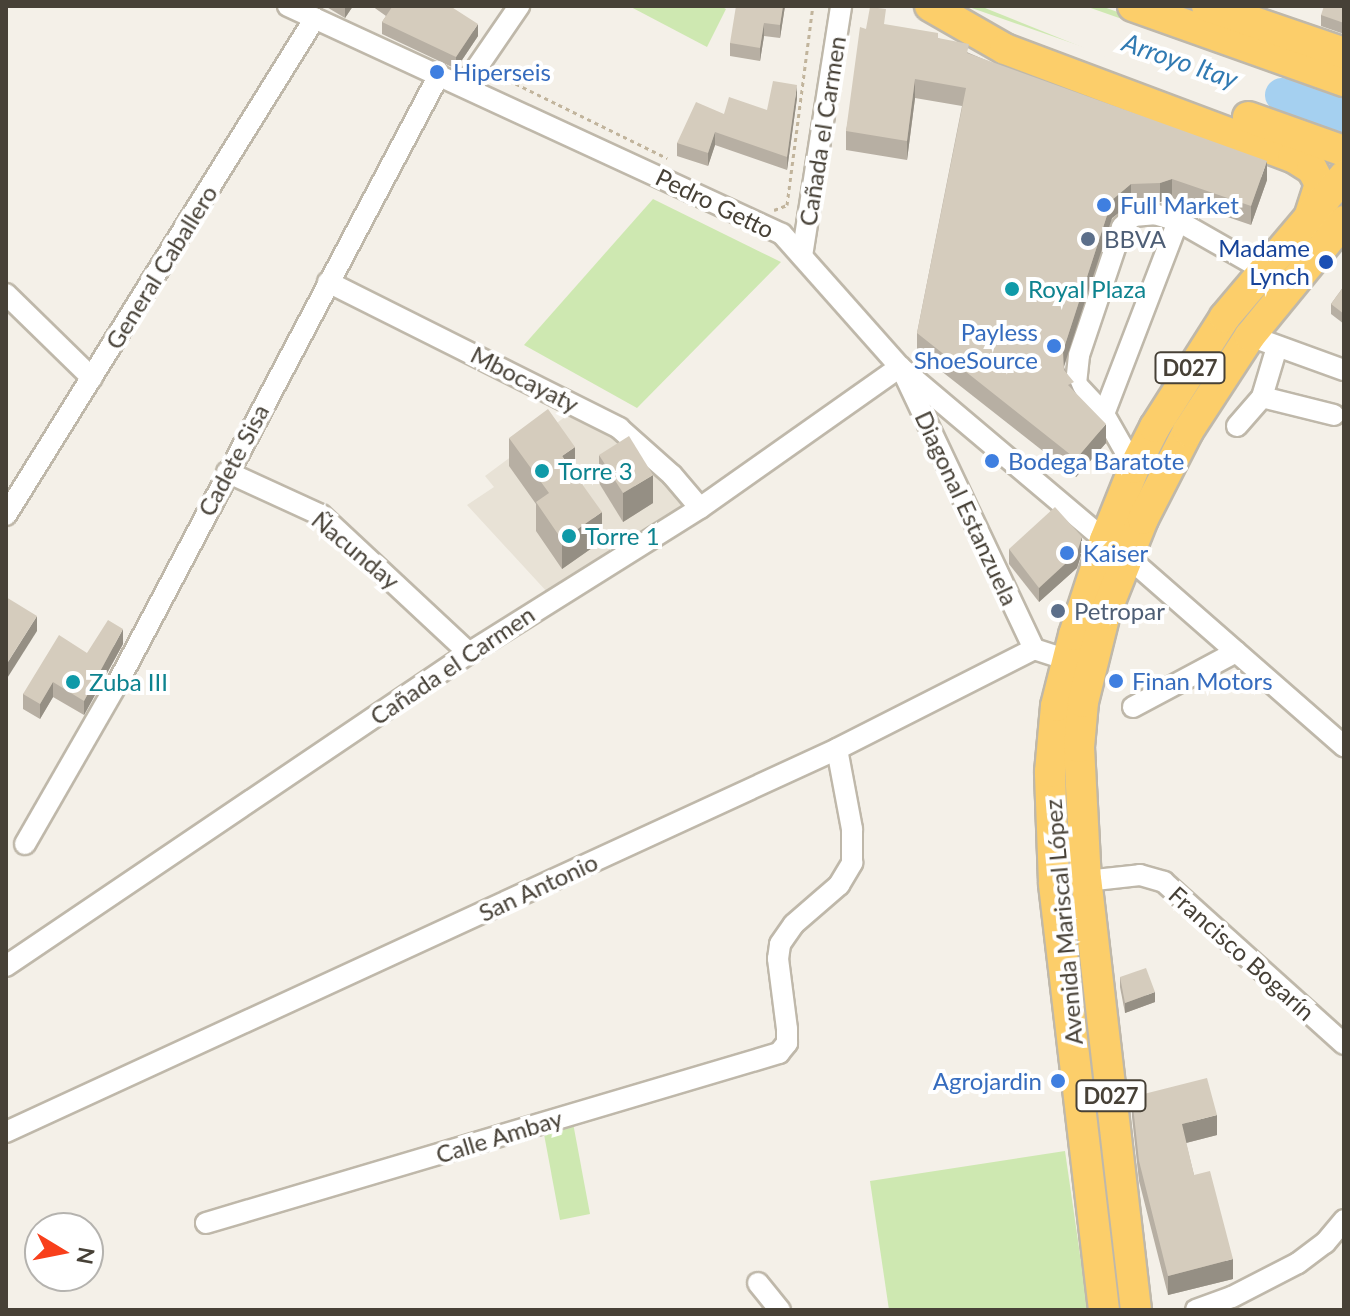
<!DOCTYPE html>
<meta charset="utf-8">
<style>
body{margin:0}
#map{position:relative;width:1350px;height:1316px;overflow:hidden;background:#f4f0e8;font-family:Lato,sans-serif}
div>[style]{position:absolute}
.residential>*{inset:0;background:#e8e2d6}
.green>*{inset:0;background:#cee8b1}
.pier>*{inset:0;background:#f4f0e8}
.river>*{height:34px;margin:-17px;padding:0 17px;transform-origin:17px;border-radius:17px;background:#a5d0f0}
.path>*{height:3px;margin-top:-1.5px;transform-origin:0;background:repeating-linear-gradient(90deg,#c1b49c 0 4px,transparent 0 8px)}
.roads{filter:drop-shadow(2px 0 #bfb8aa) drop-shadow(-2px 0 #bfb8aa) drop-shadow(0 2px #bfb8aa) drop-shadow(0 -2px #bfb8aa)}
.minor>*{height:20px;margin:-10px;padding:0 10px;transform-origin:10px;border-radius:10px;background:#fff}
.highway>*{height:30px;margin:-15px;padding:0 15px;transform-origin:15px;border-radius:15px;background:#fcce6a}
.wall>*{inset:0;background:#b7afa3}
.shaded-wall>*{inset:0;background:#958f84}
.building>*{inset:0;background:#d5ccbd}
.dots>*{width:22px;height:22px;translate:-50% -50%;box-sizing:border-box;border:4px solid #fff;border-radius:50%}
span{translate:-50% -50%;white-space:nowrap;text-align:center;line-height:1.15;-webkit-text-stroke:8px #fff;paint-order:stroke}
.shield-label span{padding:2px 6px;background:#fff;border:2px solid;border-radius:6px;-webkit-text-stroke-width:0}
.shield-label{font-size:22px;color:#474137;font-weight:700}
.shop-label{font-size:24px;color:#366cbe}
.left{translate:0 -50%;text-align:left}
.right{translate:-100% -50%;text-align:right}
.street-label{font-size:24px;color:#474137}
.service-label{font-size:24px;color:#4e5e75}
.transit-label{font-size:24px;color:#164399}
.culture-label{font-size:24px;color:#0d838f}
.water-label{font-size:26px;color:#307ab2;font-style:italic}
.frame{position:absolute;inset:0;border:8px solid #474137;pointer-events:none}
.north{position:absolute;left:24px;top:1212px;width:80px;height:80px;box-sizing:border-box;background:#fff;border:2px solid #b5b3af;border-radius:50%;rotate:100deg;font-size:22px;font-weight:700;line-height:32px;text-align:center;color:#474137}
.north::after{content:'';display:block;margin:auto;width:28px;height:36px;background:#f83f1b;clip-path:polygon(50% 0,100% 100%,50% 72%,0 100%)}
</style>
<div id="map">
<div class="residential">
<div style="clip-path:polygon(573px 411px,636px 452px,686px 505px,548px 593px,467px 505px,494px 487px,485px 476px)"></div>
</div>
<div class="green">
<div style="clip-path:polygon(629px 6px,720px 6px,726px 9px,707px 47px)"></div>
<div style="clip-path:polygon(966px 6px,1101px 6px,1344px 94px,1344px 138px)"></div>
<div style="clip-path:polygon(653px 199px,781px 262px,637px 408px,524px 345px)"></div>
<div style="clip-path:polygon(1074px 910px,1129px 1310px,1119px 1310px)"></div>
<div style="clip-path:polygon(573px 1123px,590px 1214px,560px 1220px,543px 1129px)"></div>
<div style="clip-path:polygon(1065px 1151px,1088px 1310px,889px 1310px,870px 1181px)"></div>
</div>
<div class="pier">
<div style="clip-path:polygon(980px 6px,1085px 6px,1335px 94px,1323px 128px,1318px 131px,1109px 58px)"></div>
</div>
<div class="river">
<div style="left:1282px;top:95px;width:65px;rotate:18.7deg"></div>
</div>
<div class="path">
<div style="left:494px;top:73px;width:193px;rotate:26.2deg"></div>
<div style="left:774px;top:210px;width:14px;rotate:-21deg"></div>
<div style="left:787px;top:205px;width:201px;rotate:-82.6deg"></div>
</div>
<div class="roads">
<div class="minor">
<div style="left:288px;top:6px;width:544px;rotate:24.78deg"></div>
<div style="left:782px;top:234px;width:178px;rotate:48.4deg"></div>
<div style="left:900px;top:367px;width:268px;rotate:40.2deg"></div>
<div style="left:465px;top:85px;width:96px;rotate:-55.6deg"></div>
<div style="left:802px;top:256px;width:253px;rotate:-81.1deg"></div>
<div style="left:328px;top:282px;width:326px;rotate:26.6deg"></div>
<div style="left:619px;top:428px;width:71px;rotate:41.6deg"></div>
<div style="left:672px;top:475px;width:43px;rotate:49.7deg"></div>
<div style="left:6px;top:294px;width:120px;rotate:44.3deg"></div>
<div style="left:1250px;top:336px;width:100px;rotate:19.9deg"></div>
<div style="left:904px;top:374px;width:304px;rotate:64.7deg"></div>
<div style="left:1262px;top:397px;width:74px;rotate:14deg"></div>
<div style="left:1104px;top:414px;width:207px;rotate:-69deg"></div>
<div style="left:1237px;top:426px;width:38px;rotate:-49deg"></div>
<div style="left:1262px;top:397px;width:52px;rotate:-73.3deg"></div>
<div style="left:1138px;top:463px;width:18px;rotate:-137deg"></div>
<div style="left:1125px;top:451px;width:43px;rotate:-119.6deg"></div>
<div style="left:1104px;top:414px;width:41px;rotate:-133deg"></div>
<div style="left:1076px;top:384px;width:29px;rotate:-84deg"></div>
<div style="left:1079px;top:355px;width:135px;rotate:-71.4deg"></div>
<div style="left:1122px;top:227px;width:16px;rotate:-45deg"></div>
<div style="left:1133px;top:216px;width:21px;rotate:-5deg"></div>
<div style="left:1154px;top:214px;width:25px;rotate:16deg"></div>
<div style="left:1178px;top:221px;width:99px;rotate:29.7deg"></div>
<div style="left:227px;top:472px;width:103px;rotate:24.6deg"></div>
<div style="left:321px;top:515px;width:202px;rotate:43deg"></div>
<div style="left:6px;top:515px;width:585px;rotate:-58.13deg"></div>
<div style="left:1129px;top:558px;width:286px;rotate:41.2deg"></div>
<div style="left:1133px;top:707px;width:117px;rotate:-28.1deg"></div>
<div style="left:25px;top:844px;width:182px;rotate:-60.1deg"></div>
<div style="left:116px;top:686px;width:691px;rotate:-62.14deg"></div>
<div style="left:1086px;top:881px;width:54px;rotate:-6.3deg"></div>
<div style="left:1140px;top:875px;width:25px;rotate:16deg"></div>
<div style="left:1164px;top:882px;width:242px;rotate:42deg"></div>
<div style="left:6px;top:966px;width:559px;rotate:-34.06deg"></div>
<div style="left:469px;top:653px;width:273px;rotate:-32.1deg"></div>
<div style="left:700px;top:508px;width:245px;rotate:-35.2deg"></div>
<div style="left:6px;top:1132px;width:915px;rotate:-24.74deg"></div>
<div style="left:837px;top:749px;width:221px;rotate:-26.9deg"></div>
<div style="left:1034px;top:649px;width:35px;rotate:18deg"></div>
<div style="left:206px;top:1223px;width:598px;rotate:-16.52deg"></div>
<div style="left:779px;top:1053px;width:13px;rotate:-51deg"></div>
<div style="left:787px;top:1043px;width:14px;rotate:-90deg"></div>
<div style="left:787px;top:1029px;width:71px;rotate:-97.3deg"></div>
<div style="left:778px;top:959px;width:15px;rotate:-82deg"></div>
<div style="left:780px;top:944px;width:24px;rotate:-55deg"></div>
<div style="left:794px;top:924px;width:60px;rotate:-40.9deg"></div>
<div style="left:839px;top:885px;width:26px;rotate:-59deg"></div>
<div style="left:852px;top:863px;width:34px;rotate:-90deg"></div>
<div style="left:852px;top:829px;width:81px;rotate:-100.6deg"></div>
<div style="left:758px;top:1283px;width:35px;rotate:51deg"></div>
<div style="left:1196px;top:1310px;width:38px;rotate:-20deg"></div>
<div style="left:1232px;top:1297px;width:74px;rotate:-27.3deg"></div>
<div style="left:1298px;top:1263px;width:34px;rotate:-37deg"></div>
<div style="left:1325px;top:1243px;width:30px;rotate:-50deg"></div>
</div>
<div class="highway">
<div style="left:930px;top:6px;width:86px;rotate:29.8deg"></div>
<div style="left:1005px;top:49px;width:308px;rotate:20.6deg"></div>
<div style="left:1293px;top:157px;width:22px;rotate:32deg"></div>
<div style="left:1312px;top:169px;width:17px;rotate:62deg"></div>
<div style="left:1320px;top:184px;width:32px;rotate:108deg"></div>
<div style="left:1133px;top:6px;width:224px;rotate:19.6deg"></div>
<div style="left:1207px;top:6px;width:145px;rotate:18.9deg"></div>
<div style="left:1248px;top:117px;width:102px;rotate:19.5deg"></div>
<div style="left:1104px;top:1310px;width:430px;rotate:-96.7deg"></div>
<div style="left:1054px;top:883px;width:111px;rotate:-92.1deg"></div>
<div style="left:1050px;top:772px;width:66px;rotate:-84.8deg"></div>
<div style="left:1056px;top:706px;width:73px;rotate:-75.8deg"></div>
<div style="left:1074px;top:635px;width:100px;rotate:-71.9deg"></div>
<div style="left:1105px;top:540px;width:78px;rotate:-68.1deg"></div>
<div style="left:1134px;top:468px;width:46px;rotate:-62.9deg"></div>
<div style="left:1155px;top:427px;width:130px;rotate:-57.5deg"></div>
<div style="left:1225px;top:317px;width:185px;rotate:-49.8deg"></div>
<div style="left:1136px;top:1310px;width:432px;rotate:-96.6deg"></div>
<div style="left:1086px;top:881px;width:134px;rotate:-93deg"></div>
<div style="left:1079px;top:747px;width:45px;rotate:-84.9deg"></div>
<div style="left:1083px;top:702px;width:91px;rotate:-76deg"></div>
<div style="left:1105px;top:614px;width:102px;rotate:-68.2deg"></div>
<div style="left:1143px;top:519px;width:99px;rotate:-62.9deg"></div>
<div style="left:1188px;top:431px;width:113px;rotate:-56.9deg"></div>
<div style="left:1250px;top:336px;width:149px;rotate:-50.7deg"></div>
</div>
</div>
<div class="wall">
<div style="clip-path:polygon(325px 6px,353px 6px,345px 18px)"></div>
<div style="clip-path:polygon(372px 6px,450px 6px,478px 36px,456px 69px,382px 34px,382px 22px,386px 16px)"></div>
<div style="clip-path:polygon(785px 6px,780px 38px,764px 36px,760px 61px,730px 56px,730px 43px)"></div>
<div style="clip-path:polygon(1344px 6px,1344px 34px,1321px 26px,1321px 15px)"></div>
<div style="clip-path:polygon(886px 25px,938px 38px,969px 53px,1267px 180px,1251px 225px,1172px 198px,1160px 202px,1131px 203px,1112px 218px,1064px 367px,1074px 390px,1106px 443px,1076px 477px,917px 352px,917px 333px,962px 106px,915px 98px,907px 160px,846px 150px,846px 131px,866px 29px)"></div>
<div style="clip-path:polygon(797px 98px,787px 170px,715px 145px,708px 166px,677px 156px,677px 143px,724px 114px,767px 110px)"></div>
<div style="clip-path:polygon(1344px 286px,1344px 324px,1331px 314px,1331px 304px)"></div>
<div style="clip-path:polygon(509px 438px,575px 474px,602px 541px,562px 569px,536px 531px,536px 504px,509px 466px)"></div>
<div style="clip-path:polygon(599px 455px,653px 503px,623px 522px,599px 483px)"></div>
<div style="clip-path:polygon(1009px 549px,1082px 552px,1077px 568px,1039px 602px,1009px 564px)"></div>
<div style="clip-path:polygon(123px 644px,84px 715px,53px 697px,40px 719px,23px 709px,23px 694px,87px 653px)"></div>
<div style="clip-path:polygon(1120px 977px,1155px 1002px,1125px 1013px,1120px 987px)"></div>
<div style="clip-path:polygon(1132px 1097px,1217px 1135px,1186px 1143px,1194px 1175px,1233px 1279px,1168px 1295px,1139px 1181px,1132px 1117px)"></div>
</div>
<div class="shaded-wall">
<div style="clip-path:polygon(345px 6px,353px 6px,345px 18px)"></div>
<div style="clip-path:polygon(783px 6px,785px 6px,780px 38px,780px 25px)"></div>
<div style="clip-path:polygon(764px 23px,764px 36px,760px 61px,760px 48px)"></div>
<div style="clip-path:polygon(478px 24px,478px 36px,456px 69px,456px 57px)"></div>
<div style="clip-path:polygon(915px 79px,915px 98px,907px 160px,907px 141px)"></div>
<div style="clip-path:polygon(797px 85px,797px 98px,787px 170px,787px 157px)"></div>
<div style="clip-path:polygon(715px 132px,715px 145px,708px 166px,708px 153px)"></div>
<div style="clip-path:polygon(1267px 161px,1267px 180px,1251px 225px,1251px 206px)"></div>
<div style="clip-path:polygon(1172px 179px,1172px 198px,1160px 202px,1160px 183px)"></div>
<div style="clip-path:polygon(1131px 184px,1131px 203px,1112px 218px,1063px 369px,1063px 351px,1112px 200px)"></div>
<div style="clip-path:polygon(1106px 424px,1106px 443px,1076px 477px,1076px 459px)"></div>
<div style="clip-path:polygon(575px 447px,575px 475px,562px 456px)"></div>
<div style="clip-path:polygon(653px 475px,653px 503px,623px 522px,623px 493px)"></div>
<div style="clip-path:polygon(602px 512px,602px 541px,562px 569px,562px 540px)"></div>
<div style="clip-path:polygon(1082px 537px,1082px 552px,1077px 568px,1039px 602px,1039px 588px)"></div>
<div style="clip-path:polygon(37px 616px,37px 631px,6px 680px,6px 665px)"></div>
<div style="clip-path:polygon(123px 629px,123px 644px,84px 715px,84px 701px)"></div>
<div style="clip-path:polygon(53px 682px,53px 697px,40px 719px,40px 704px)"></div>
<div style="clip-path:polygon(1155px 992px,1155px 1002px,1125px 1013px,1125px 1003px)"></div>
<div style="clip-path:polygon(1217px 1115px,1217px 1135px,1182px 1144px,1182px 1124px)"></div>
<div style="clip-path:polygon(1233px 1259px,1233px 1279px,1168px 1295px,1168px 1276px)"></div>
</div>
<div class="building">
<div style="clip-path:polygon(391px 6px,450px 6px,478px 24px,456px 57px,382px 22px,392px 7px)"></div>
<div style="clip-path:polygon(736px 6px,783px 6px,780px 25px,764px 23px,760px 48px,730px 43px)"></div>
<div style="clip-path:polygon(1324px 6px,1344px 6px,1344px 23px,1321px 15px)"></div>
<div style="clip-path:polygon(870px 7px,886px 9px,884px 24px,938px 33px,938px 38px,969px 44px,967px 53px,1267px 161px,1251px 206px,1172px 179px,1160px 183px,1131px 184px,1112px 200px,1063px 351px,1064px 370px,1074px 382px,1068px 385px,1106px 424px,1076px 459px,917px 333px,966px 88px,915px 79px,907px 141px,846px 131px,860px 27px,866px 29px)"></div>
<div style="clip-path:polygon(773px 81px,797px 85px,787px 157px,715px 132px,708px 153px,677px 143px,696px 102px,724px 114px,729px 97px,767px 110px)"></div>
<div style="clip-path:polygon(1344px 286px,1344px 314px,1331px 304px)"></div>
<div style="clip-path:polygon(548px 409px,575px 447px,562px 456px,602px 512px,562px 540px,536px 502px,549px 493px,509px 438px)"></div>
<div style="clip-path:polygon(629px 436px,653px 475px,623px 493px,599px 455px)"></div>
<div style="clip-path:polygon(1055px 507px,1082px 537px,1077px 553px,1039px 588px,1009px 549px)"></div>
<div style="clip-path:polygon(6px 597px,37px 616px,6px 665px)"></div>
<div style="clip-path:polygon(108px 620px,123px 629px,84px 701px,53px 682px,40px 704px,23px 694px,59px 635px,87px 653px)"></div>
<div style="clip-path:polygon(1146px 968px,1155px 992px,1125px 1003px,1120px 977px)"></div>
<div style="clip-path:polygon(1207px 1078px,1217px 1115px,1182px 1124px,1194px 1175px,1210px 1171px,1233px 1259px,1168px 1276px,1139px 1161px,1132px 1097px)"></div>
</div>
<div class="dots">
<div style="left:437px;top:72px;background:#3f7fe0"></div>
<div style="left:1104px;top:205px;background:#3f7fe0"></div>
<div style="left:1088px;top:239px;background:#5c6f8a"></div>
<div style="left:1326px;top:262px;background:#1a4fb4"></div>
<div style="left:1012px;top:289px;background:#0f9aa8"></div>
<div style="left:1054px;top:346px;background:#3f7fe0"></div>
<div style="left:992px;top:461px;background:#3f7fe0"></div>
<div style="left:542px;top:471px;background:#0f9aa8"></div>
<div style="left:569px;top:536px;background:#0f9aa8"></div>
<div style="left:1067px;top:553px;background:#3f7fe0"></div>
<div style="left:1058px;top:611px;background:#5c6f8a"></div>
<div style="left:1116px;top:681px;background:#3f7fe0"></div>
<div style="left:73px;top:682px;background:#0f9aa8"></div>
<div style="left:1058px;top:1081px;background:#3f7fe0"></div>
</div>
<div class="shield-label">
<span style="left:1190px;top:368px">D027</span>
<span style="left:1111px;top:1096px">D027</span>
</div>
<div class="shop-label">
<span class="left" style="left:453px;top:72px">Hiperseis</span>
<span class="left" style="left:1120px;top:205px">Full Market</span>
<span class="right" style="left:1038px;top:346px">Payless<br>ShoeSource</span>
<span class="left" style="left:1008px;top:461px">Bodega Baratote</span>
<span class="left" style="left:1083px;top:553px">Kaiser</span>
<span class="left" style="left:1132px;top:681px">Finan Motors</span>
<span class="right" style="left:1042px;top:1081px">Agrojardin</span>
</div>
<div class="street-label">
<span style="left:822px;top:131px;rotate:-81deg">Cañada el Carmen</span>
<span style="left:715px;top:203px;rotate:26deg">Pedro Getto</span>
<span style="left:161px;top:267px;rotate:-58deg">General Caballero</span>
<span style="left:525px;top:379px;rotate:27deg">Mbocayaty</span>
<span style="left:233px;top:460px;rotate:-62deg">Cadete Sisa</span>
<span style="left:967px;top:508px;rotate:65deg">Diagonal Estanzuela</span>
<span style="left:356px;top:550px;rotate:40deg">Ñacunday</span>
<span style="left:452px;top:665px;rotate:-34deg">Cañada el Carmen</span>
<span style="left:538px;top:887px;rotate:-25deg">San Antonio</span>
<span style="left:1063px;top:922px;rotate:-95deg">Avenida Mariscal López</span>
<span style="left:1242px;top:953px;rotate:42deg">Francisco Bogarín</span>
<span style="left:499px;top:1136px;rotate:-17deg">Calle Ambay</span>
</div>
<div class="service-label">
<span class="left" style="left:1104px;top:239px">BBVA</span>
<span class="left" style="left:1074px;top:611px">Petropar</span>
</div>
<div class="transit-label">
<span class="right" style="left:1310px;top:262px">Madame<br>Lynch</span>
</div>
<div class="culture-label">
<span class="left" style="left:1028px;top:289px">Royal Plaza</span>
<span class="left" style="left:558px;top:471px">Torre 3</span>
<span class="left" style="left:585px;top:536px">Torre 1</span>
<span class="left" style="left:89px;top:682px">Zuba III</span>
</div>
<div class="water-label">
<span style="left:1180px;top:61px;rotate:19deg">Arroyo Itay</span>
</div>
<div class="frame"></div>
<div class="north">N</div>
</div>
